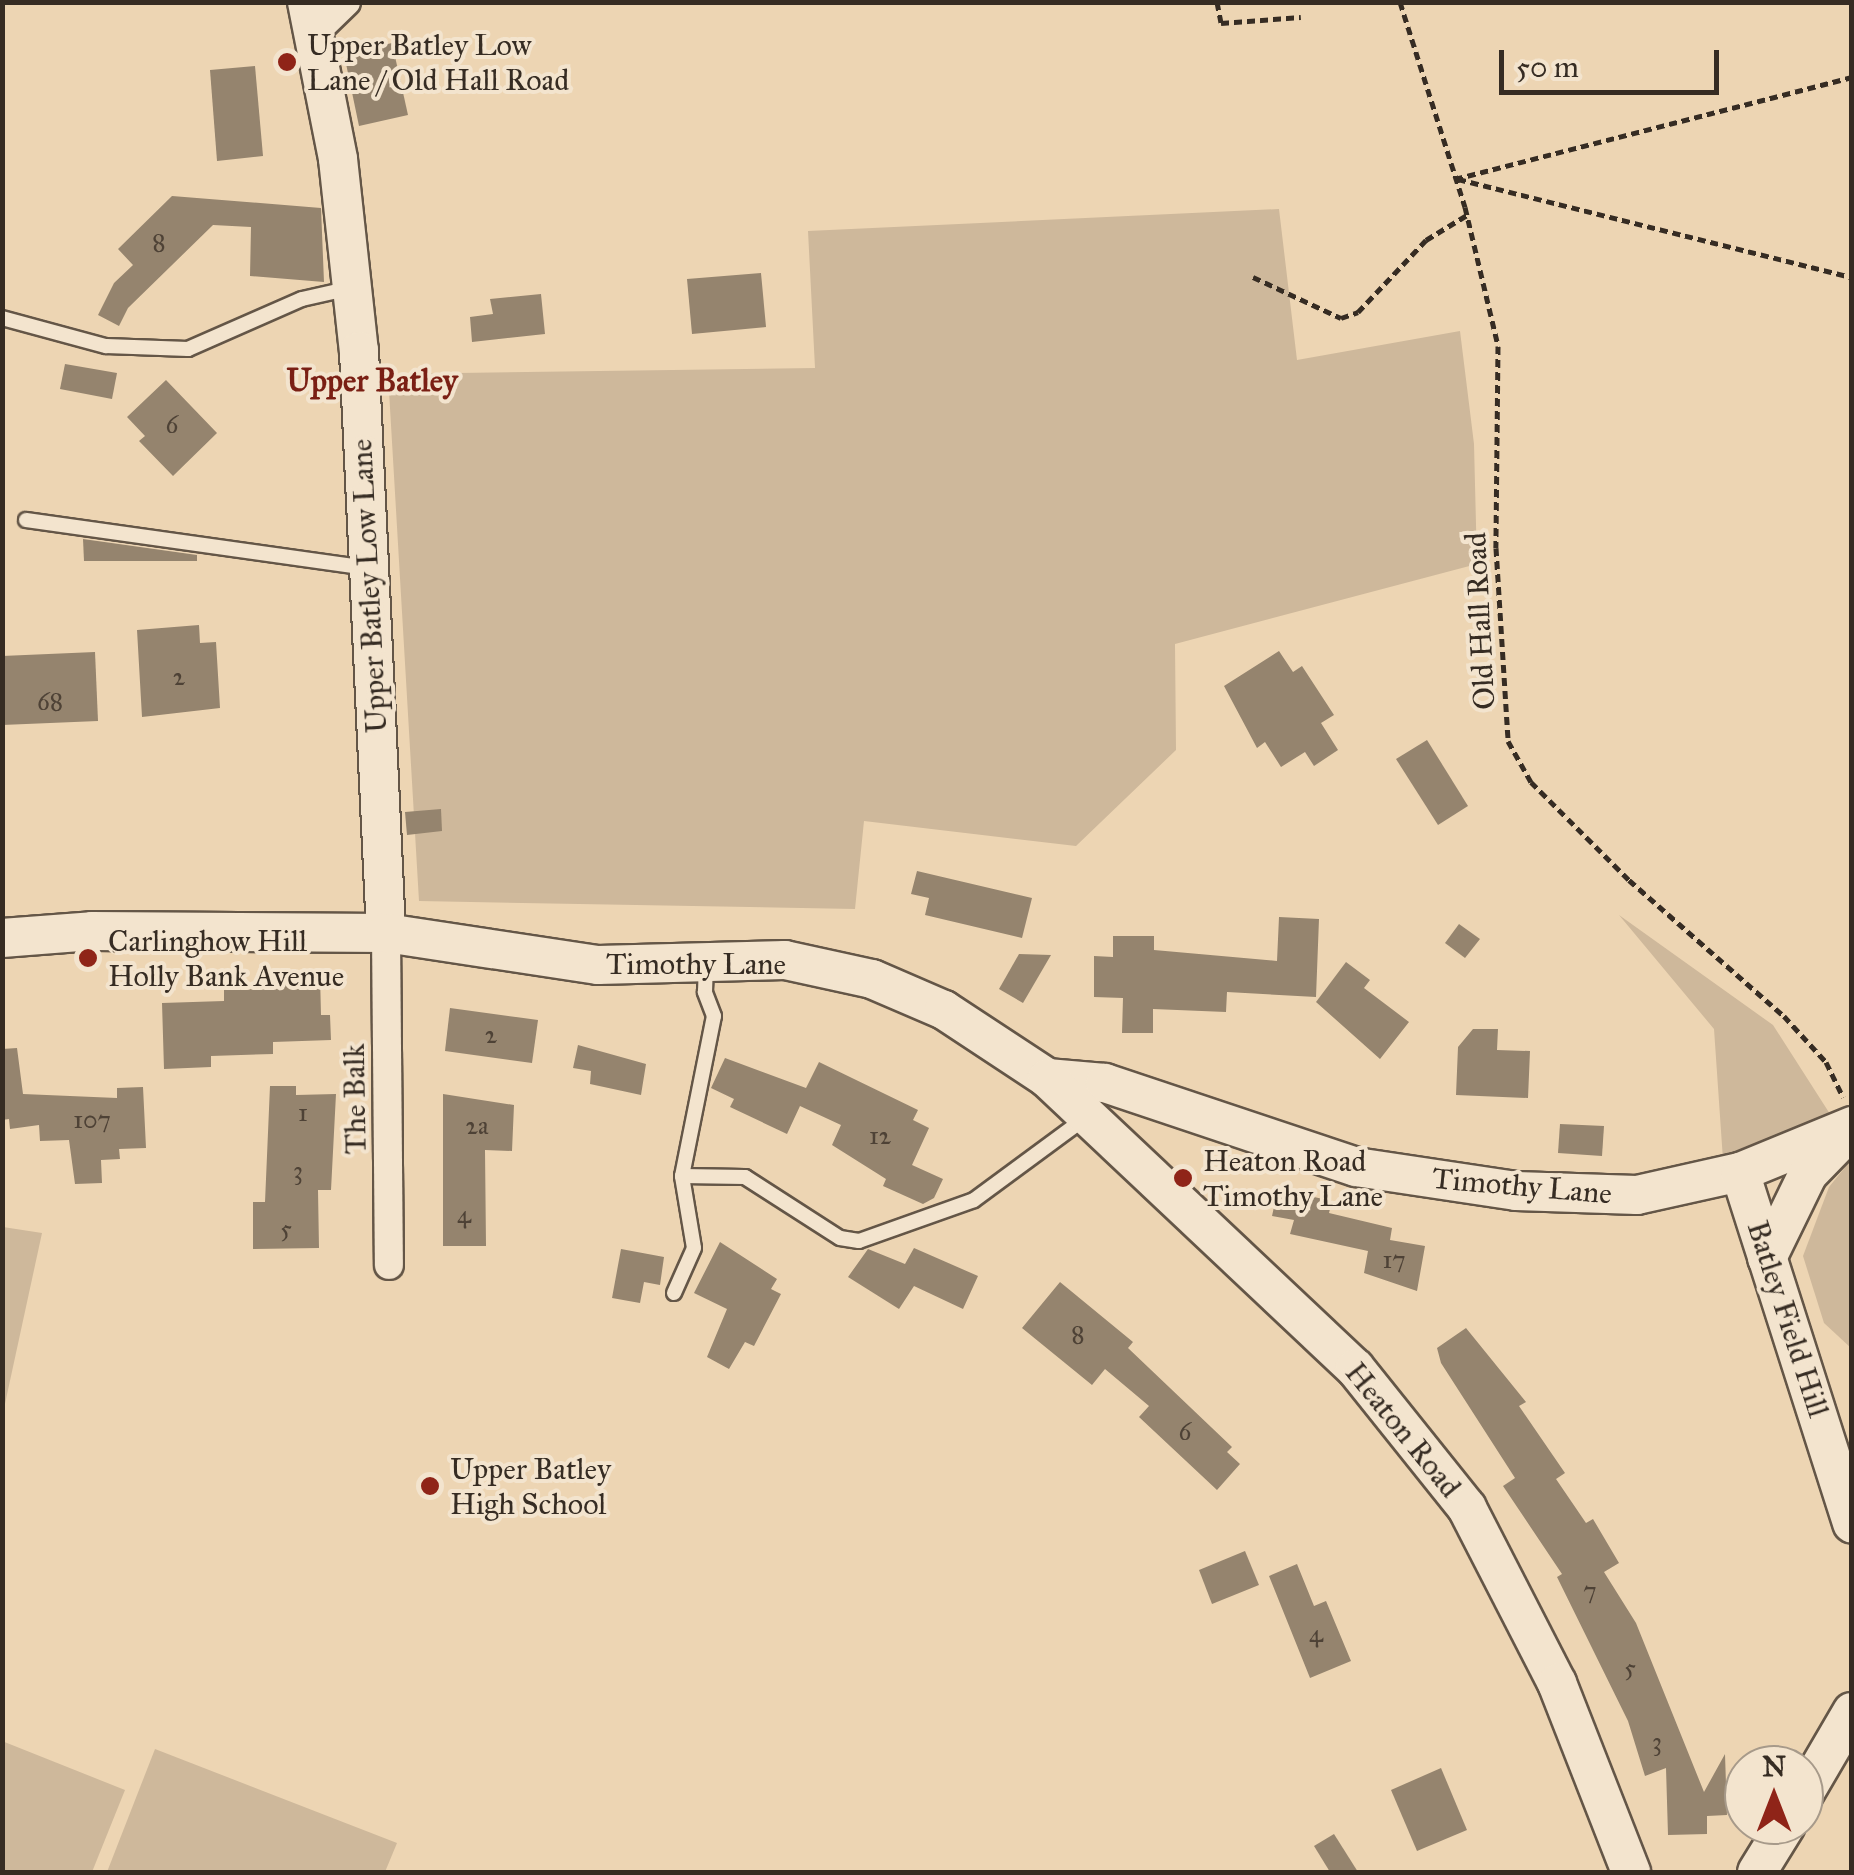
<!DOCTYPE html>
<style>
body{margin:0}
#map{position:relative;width:1854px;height:1875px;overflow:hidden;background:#edd5b3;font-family:"IM FELL Great Primer",serif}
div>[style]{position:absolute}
.green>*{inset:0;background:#ceb89b}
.building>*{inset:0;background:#95846e}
.path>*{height:5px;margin-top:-2.5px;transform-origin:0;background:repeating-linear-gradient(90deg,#362c23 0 8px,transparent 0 13px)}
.roads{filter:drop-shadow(2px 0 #645647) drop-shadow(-2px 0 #645647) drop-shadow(0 2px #645647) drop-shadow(0 -2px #645647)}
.lane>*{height:14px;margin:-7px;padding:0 7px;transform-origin:7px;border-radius:7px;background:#f3e4ce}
.street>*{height:28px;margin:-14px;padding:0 14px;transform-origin:14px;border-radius:14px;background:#f3e4ce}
.secondary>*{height:38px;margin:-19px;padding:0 19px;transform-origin:19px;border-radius:19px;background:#f3e4ce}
.dots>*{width:28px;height:28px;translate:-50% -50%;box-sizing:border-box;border:5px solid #f3e4ce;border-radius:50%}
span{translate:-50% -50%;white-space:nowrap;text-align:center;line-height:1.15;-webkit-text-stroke:8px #f3e4ce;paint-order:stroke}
.number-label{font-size:25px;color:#4e4236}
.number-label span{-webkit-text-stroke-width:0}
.poi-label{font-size:30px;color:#362c23}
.left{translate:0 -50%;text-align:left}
.street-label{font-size:30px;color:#362c23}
.neighbourhood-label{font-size:32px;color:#7a1f14;font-weight:700}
.frame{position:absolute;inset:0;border:5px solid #362c23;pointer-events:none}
.north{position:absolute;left:1724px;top:1745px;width:100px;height:100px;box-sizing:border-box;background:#f3e4ce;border:2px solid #a79a8a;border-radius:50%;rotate:0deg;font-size:28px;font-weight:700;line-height:40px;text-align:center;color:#362c23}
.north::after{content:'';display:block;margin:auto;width:35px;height:45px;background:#8f2418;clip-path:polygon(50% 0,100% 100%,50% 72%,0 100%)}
.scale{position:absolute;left:1499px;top:50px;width:220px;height:45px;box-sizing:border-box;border:5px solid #362c23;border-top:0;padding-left:12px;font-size:30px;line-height:35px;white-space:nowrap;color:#362c23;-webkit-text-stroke:8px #f3e4ce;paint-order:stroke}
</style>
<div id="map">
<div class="green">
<div style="clip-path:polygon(1279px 209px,1297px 360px,1460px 331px,1474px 444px,1477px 564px,1175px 644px,1176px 750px,1076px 846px,864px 821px,855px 909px,419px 901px,388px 374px,815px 368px,808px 231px)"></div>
<div style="clip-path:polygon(1619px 915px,1773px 1025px,1830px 1114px,1723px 1160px,1714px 1029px)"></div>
<div style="clip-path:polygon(1851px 1160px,1851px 1348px,1824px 1323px,1803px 1256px,1829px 1187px)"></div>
<div style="clip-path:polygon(3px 1227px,42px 1233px,3px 1413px,2px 1227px)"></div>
<div style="clip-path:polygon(2px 1741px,125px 1790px,92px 1872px,3px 1872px)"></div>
<div style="clip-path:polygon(155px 1749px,397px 1843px,385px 1872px,107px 1872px)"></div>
</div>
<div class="building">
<div style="clip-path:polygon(392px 43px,408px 115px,359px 126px,344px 54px)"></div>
<div style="clip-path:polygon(255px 66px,263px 156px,217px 161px,210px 70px)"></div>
<div style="clip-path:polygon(172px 196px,321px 208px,324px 282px,250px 276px,251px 227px,213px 225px,128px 308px,119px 326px,98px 315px,114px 283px,133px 265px,118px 249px)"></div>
<div style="clip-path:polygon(761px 273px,766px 327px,692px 334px,687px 279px)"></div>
<div style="clip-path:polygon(541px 294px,545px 334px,472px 342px,470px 317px,493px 314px,490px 299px)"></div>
<div style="clip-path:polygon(65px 364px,117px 373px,112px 399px,60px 389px)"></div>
<div style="clip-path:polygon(166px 380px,217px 433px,173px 476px,139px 441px,145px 436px,127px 417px)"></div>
<div style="clip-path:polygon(83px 539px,197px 555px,197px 561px,84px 561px)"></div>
<div style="clip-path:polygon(199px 625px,200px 643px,216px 642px,220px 708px,142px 717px,137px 630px)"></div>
<div style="clip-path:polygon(1279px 651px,1293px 672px,1302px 666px,1334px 715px,1321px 723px,1338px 750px,1314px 766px,1305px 752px,1281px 767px,1265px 742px,1257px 748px,1224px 686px)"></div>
<div style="clip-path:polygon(95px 652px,98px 721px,2px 725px,2px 656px)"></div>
<div style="clip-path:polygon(1427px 740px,1468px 806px,1438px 825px,1396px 759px)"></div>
<div style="clip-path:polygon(441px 809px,442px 831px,407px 835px,405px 812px)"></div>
<div style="clip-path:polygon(917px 871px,1032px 898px,1022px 938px,925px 915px,929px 898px,911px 894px)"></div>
<div style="clip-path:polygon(1279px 917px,1319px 919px,1316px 997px,1227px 992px,1226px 1012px,1153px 1009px,1153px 1033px,1122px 1033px,1123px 998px,1094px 997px,1094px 956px,1113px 957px,1113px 936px,1154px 936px,1154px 950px,1277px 961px)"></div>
<div style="clip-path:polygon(1459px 924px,1480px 939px,1465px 958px,1445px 943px)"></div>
<div style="clip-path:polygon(1019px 954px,1051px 955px,1023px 1003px,999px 989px)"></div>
<div style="clip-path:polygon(1346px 962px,1370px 980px,1364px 988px,1409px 1022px,1380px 1059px,1316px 1002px)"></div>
<div style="clip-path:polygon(320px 975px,321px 1015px,330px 1015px,331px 1040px,273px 1042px,273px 1054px,211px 1056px,211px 1067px,164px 1069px,162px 1003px,224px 1001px,224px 990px,283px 988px,282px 976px)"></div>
<div style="clip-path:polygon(450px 1008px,538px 1020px,532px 1063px,445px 1051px)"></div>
<div style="clip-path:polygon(1473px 1029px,1498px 1029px,1497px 1050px,1530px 1051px,1528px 1098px,1456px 1095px,1458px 1047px)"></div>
<div style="clip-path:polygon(578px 1045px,646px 1064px,641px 1095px,590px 1084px,591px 1071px,573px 1068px)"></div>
<div style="clip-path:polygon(17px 1048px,23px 1094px,117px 1098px,117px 1088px,143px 1087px,146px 1148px,119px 1149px,120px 1159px,101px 1160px,102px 1183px,75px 1184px,69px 1140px,40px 1141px,39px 1125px,10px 1129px,9px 1119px,2px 1120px,2px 1049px)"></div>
<div style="clip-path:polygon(725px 1058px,806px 1088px,819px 1062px,918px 1110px,913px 1120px,929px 1128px,912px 1165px,943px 1179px,934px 1198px,923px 1204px,883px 1186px,886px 1179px,832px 1145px,841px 1125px,800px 1106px,787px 1134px,730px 1107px,734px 1099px,711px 1088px)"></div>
<div style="clip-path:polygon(270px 1086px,296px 1086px,296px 1095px,336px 1094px,331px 1190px,318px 1190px,319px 1248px,253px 1249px,253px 1202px,265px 1202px)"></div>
<div style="clip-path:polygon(443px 1094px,514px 1105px,512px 1151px,485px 1150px,486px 1246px,443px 1246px)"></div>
<div style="clip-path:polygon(1560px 1124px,1604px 1126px,1602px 1156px,1558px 1153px)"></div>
<div style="clip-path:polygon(1278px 1189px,1332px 1201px,1329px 1213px,1392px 1228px,1390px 1240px,1425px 1246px,1417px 1291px,1364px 1273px,1368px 1251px,1290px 1234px,1294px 1220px,1272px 1216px)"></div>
<div style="clip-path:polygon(720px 1242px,777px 1279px,771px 1289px,781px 1294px,754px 1346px,745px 1342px,729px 1369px,707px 1357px,727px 1309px,694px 1293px)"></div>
<div style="clip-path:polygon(914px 1248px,978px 1276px,963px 1309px,914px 1286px,899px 1309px,848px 1277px,868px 1249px,905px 1264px)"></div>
<div style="clip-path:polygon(621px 1249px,664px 1257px,660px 1285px,644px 1282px,640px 1303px,612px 1298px)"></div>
<div style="clip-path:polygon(1060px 1282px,1133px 1342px,1128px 1348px,1232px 1447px,1227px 1452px,1240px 1464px,1217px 1490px,1139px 1417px,1149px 1406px,1105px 1369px,1092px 1385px,1022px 1328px)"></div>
<div style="clip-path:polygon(1466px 1328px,1526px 1402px,1519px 1406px,1565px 1473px,1556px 1479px,1586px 1523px,1593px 1519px,1619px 1563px,1604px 1572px,1636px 1623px,1704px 1792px,1725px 1754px,1727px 1815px,1707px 1816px,1707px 1834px,1668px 1835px,1666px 1768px,1645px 1776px,1628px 1721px,1557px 1577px,1562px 1574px,1503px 1486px,1515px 1478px,1441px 1363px,1437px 1348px)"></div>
<div style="clip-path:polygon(1245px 1551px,1259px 1585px,1212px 1604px,1199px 1570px)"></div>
<div style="clip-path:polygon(1297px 1564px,1314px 1606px,1326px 1601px,1351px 1661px,1310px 1678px,1269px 1576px)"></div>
<div style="clip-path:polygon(1441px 1768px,1467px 1830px,1417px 1851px,1391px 1790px)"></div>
<div style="clip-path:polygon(1334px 1834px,1358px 1872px,1330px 1872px,1314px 1846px)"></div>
</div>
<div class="path">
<div style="left:1217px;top:2px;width:21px;rotate:79deg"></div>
<div style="left:1221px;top:23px;width:80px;rotate:-4.3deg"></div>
<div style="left:1400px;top:2px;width:215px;rotate:72.4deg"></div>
<div style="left:1465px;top:207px;width:143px;rotate:76.6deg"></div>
<div style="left:1498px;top:346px;width:202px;rotate:90.6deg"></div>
<div style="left:1496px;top:548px;width:193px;rotate:86.4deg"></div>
<div style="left:1508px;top:741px;width:47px;rotate:60.7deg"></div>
<div style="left:1531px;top:782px;width:139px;rotate:45deg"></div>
<div style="left:1629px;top:880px;width:206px;rotate:41.3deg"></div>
<div style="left:1784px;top:1016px;width:62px;rotate:47.6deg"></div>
<div style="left:1826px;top:1062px;width:39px;rotate:64deg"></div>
<div style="left:1455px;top:179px;width:410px;rotate:-14.4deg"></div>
<div style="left:1458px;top:179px;width:406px;rotate:14deg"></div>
<div style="left:1253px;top:277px;width:97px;rotate:25deg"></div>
<div style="left:1341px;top:318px;width:18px;rotate:-19deg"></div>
<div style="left:1358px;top:312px;width:99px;rotate:-46.6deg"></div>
<div style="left:1426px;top:240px;width:48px;rotate:-31.4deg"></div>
</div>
<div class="roads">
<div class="lane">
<div style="left:2px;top:318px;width:108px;rotate:15.1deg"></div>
<div style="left:106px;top:346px;width:82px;rotate:2.1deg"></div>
<div style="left:188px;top:349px;width:124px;rotate:-23.7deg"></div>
<div style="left:302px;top:299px;width:50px;rotate:-12.7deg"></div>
<div style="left:26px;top:520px;width:343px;rotate:8deg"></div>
<div style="left:682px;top:1176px;width:63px;rotate:0.9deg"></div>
<div style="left:745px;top:1177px;width:113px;rotate:32.7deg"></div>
<div style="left:840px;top:1238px;width:19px;rotate:9deg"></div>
<div style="left:859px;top:1241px;width:122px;rotate:-19.6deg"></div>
<div style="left:974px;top:1200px;width:142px;rotate:-36.4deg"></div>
<div style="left:674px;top:1293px;width:49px;rotate:-66deg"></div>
<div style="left:694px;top:1248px;width:73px;rotate:-99.5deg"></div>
<div style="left:682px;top:1176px;width:163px;rotate:-78.7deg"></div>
<div style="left:714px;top:1016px;width:26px;rotate:-111deg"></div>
<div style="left:705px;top:992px;width:28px;rotate:-88deg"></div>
</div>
<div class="street">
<div style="left:313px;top:34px;width:46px;rotate:-44.1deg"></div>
<div style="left:386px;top:933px;width:332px;rotate:89.5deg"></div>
</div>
<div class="secondary">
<div style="left:307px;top:2px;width:160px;rotate:78.8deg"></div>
<div style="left:338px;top:159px;width:193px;rotate:83.8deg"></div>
<div style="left:359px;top:351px;width:583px;rotate:87.34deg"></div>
<div style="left:2px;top:938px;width:90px;rotate:-4.4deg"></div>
<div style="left:92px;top:931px;width:294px;rotate:0.4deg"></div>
<div style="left:386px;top:933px;width:214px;rotate:8.6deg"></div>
<div style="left:598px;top:965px;width:187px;rotate:-1.5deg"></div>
<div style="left:785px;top:960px;width:89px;rotate:12.3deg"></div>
<div style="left:872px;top:979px;width:78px;rotate:23.3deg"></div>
<div style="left:944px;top:1010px;width:123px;rotate:33.4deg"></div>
<div style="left:1047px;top:1078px;width:58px;rotate:4.9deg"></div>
<div style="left:1105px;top:1083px;width:265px;rotate:18.5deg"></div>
<div style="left:1356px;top:1167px;width:162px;rotate:8.5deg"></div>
<div style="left:1516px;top:1191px;width:121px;rotate:1.9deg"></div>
<div style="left:1637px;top:1195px;width:106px;rotate:-12.6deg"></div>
<div style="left:1740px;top:1172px;width:121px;rotate:-22.3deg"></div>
<div style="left:1047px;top:1078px;width:423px;rotate:43.3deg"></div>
<div style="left:1355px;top:1368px;width:179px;rotate:51.3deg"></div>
<div style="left:1467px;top:1508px;width:197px;rotate:62.8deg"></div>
<div style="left:1557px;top:1683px;width:203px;rotate:68.6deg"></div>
<div style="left:1740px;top:1172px;width:369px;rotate:72.3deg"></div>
<div style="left:1767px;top:1258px;width:93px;rotate:-64deg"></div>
<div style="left:1808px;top:1174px;width:54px;rotate:-45.7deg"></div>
<div style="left:1804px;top:1794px;width:95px;rotate:-59.7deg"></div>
<div style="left:1757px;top:1872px;width:55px;rotate:-58.3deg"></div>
</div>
</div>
<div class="dots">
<div style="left:287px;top:62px;background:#8f2418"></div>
<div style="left:88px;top:958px;background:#8f2418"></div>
<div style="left:1183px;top:1178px;background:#8f2418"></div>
<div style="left:430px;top:1486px;background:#8f2418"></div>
</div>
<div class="number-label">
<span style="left:159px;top:243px">8</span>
<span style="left:172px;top:425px">6</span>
<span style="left:179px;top:677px">2</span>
<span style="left:50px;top:702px">68</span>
<span style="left:491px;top:1035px">2</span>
<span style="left:303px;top:1113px">1</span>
<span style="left:92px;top:1120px">107</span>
<span style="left:477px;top:1126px">2a</span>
<span style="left:880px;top:1136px">12</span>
<span style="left:298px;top:1171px">3</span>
<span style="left:464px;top:1215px">4</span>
<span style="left:286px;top:1229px">5</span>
<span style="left:1394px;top:1260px">17</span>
<span style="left:1078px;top:1335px">8</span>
<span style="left:1185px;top:1432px">6</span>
<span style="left:1590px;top:1591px">7</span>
<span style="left:1316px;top:1634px">4</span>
<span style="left:1630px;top:1668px">5</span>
<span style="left:1657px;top:1742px">3</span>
</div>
<div class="poi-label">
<span class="left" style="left:307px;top:62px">Upper Batley Low<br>Lane / Old Hall Road</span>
<span class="left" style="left:108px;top:958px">Carlinghow Hill<br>Holly Bank Avenue</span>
<span class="left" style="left:1203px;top:1178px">Heaton Road<br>Timothy Lane</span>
<span class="left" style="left:450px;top:1486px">Upper Batley<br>High School</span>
</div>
<div class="street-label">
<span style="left:369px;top:586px;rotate:-93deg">Upper Batley Low Lane</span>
<span style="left:1480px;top:621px;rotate:-93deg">Old Hall Road</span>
<span style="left:696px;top:964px">Timothy Lane</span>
<span style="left:355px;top:1099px;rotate:-91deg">The Balk</span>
<span style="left:1522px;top:1186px;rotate:5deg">Timothy Lane</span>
<span style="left:1788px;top:1319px;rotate:72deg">Batley Field Hill</span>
<span style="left:1403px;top:1430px;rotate:51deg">Heaton Road</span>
</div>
<div class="neighbourhood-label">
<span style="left:372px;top:381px">Upper Batley</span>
</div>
<div class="frame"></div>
<div class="north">N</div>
<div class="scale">50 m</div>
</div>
